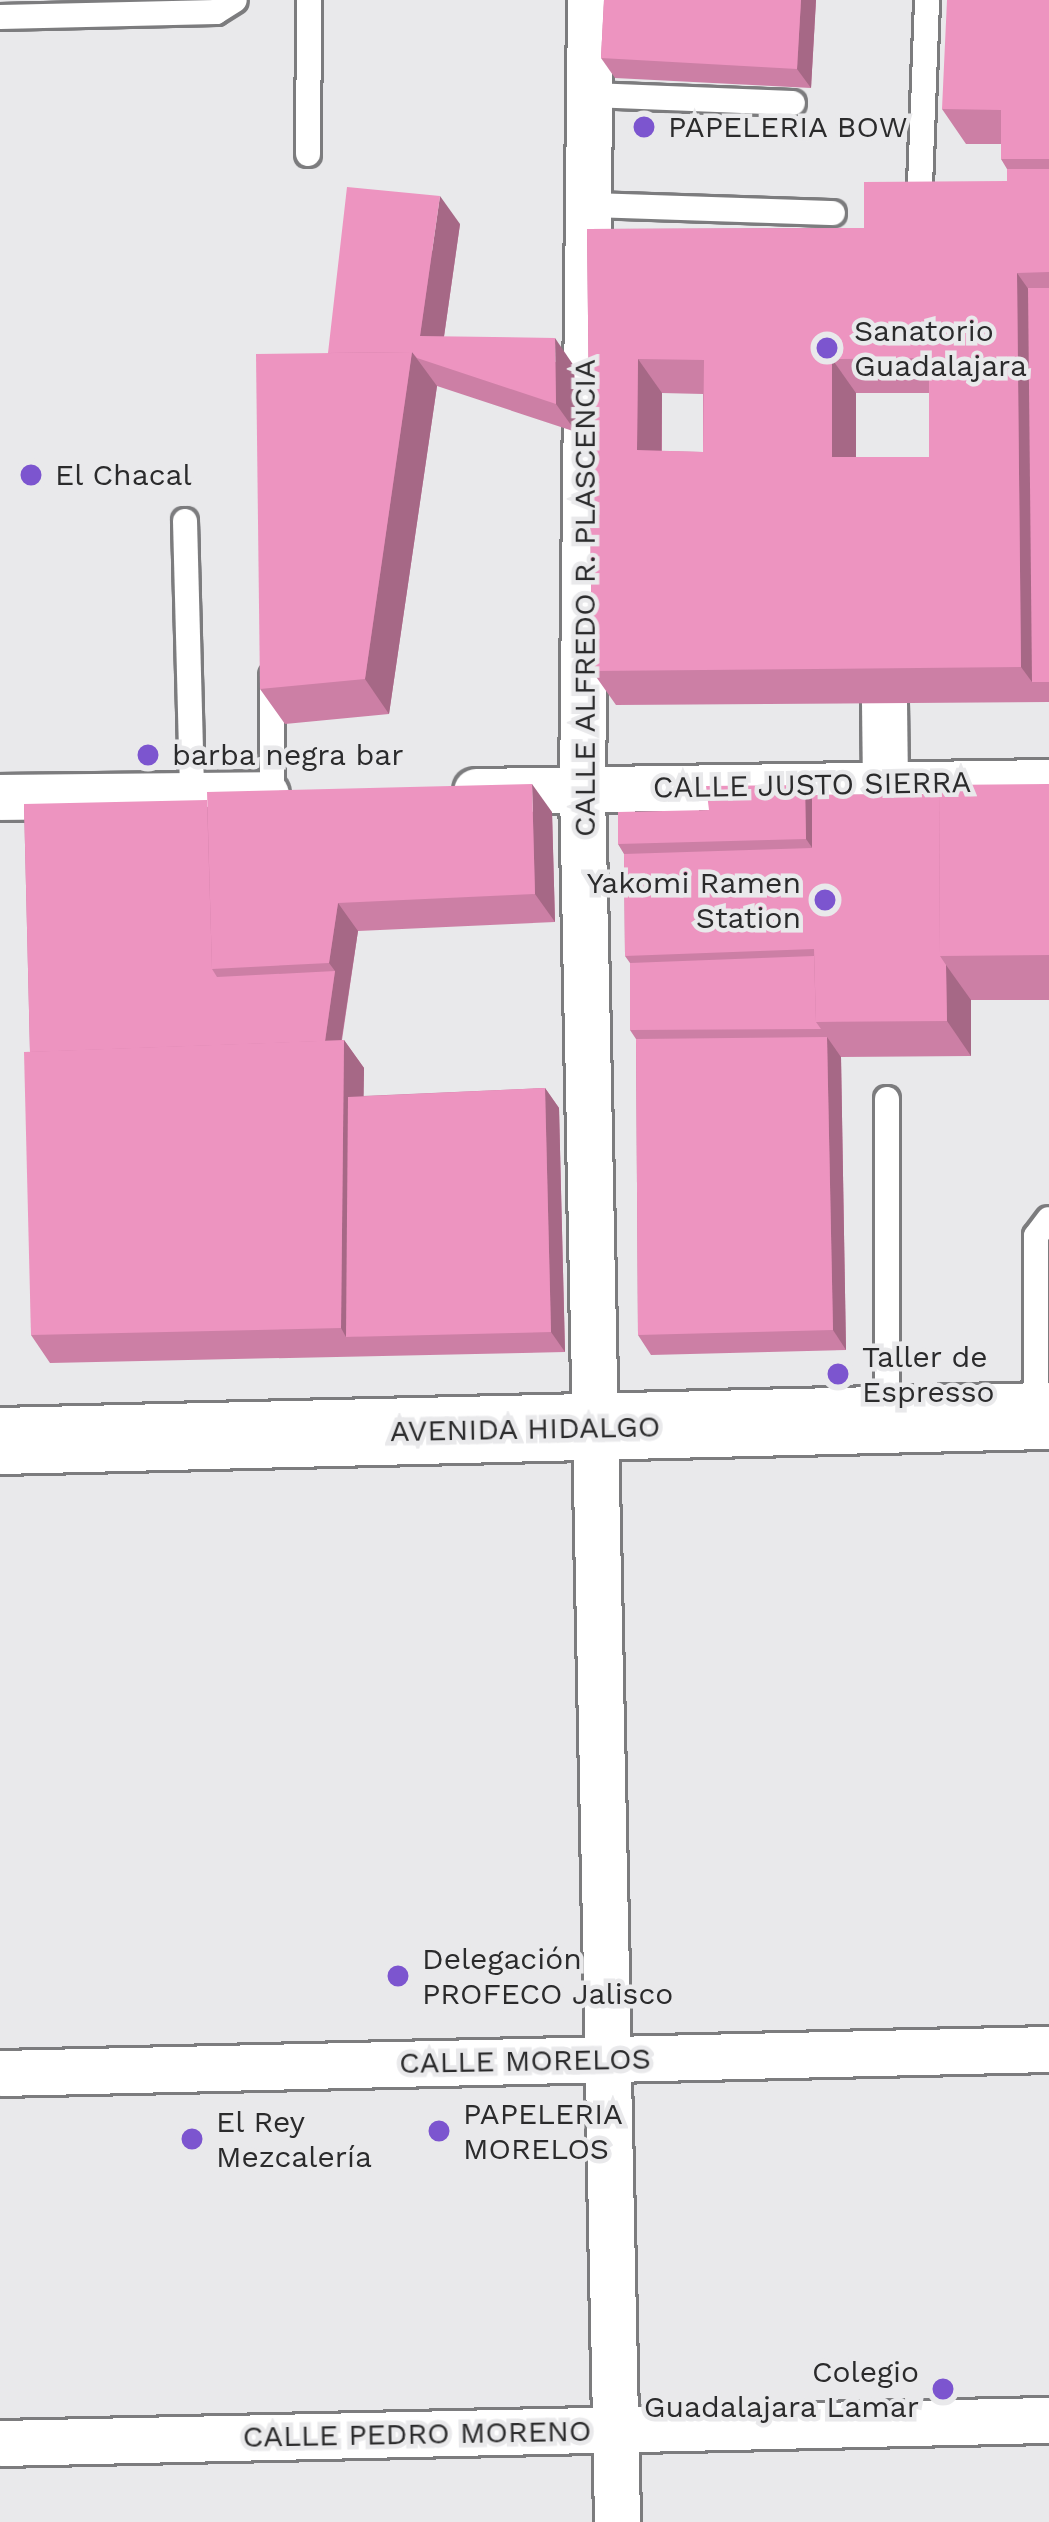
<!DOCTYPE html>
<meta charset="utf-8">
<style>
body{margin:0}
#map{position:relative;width:1049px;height:2522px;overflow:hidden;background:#e9e9eb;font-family:"Work Sans",sans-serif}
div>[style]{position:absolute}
.roads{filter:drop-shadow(3px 0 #7c7c7e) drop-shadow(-3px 0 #7c7c7e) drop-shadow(0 3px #7c7c7e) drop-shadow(0 -3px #7c7c7e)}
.lane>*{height:24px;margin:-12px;padding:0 12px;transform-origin:12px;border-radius:12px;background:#fff}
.street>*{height:45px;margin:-22.5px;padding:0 22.5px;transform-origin:22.5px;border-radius:22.5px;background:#fff}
.secondary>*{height:66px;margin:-33px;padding:0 33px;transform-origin:33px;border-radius:33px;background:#fff}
.wall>*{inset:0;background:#cc7fa5}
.shaded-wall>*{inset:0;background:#a66886}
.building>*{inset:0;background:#ed94c0}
.dots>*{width:33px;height:33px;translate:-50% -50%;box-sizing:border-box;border:6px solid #e9e9eb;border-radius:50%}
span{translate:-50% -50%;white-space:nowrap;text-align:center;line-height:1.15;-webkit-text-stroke:9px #e9e9eb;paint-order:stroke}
.poi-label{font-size:30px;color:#2b2b2c}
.left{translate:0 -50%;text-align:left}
.right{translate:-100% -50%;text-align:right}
.street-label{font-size:30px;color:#2b2b2c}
</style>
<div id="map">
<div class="roads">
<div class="lane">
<div style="left:0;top:17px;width:216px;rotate:-1.3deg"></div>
<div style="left:216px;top:12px;width:22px;rotate:-32deg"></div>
<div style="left:591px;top:95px;width:202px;rotate:2.3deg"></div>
<div style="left:308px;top:154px;width:154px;rotate:-89.6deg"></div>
<div style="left:920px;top:185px;width:185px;rotate:-87.8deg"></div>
<div style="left:589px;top:205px;width:244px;rotate:1.9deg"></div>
<div style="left:185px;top:521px;width:273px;rotate:88.5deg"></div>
<div style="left:272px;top:793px;width:117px;rotate:-90deg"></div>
<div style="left:887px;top:1099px;width:318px;rotate:90deg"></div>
<div style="left:1036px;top:1415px;width:179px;rotate:-90deg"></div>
<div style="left:1036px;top:1236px;width:21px;rotate:-53deg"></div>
</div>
<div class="street">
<div style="left:590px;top:0;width:790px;rotate:90.58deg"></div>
<div style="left:582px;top:790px;width:1732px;rotate:88.84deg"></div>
<div style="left:884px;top:702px;width:80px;rotate:89.3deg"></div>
<div style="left:476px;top:791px;width:573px;rotate:-0.9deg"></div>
<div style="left:0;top:797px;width:266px;rotate:-0.6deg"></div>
<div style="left:0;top:2073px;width:1049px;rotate:-1.31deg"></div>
<div style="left:0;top:2443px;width:1049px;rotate:-1.26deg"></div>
</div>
<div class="secondary">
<div style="left:0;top:1441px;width:1049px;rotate:-1.37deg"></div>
</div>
</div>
<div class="wall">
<div style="clip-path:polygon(604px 0,816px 0,811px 88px,615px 78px,601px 58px)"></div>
<div style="clip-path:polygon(evenodd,1049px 0,1049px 702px,616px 705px,592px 671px,587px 229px,864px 228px,1007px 181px,1007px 169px,1001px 159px,1001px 144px,966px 144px,942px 109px,1049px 0,662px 393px,703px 394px,703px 452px,662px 451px,662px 393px,1049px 0,856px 393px,929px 393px,929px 457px,856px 457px,856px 393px)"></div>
<div style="clip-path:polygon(460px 224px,444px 337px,574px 366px,576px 432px,437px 386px,389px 714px,285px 724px,260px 689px,328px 353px)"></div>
<div style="clip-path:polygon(1049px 784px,1049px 1000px,971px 1000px,971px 1056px,841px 1057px,846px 1350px,651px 1355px,638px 1335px,636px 1039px,630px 1030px,630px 963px,625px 956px,624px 854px,618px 844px,709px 810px,805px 785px,812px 795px,939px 794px)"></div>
<div style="clip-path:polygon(24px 804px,552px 812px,555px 922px,358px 931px,342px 1040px,344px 1040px,364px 1068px,363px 1096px,545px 1088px,559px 1108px,565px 1352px,50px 1363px,31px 1335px,30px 1052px)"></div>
</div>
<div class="shaded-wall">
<div style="clip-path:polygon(801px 0,816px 0,811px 88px,797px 69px)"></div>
<div style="clip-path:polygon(440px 196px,460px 224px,440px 364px,420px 336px)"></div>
<div style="clip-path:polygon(1017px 273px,1041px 307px,1032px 682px,1021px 667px)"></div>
<div style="clip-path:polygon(555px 338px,574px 366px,576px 432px,556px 404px)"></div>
<div style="clip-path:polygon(412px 352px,437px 386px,389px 714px,365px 679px)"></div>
<div style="clip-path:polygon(638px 359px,662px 393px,661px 485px,637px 450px)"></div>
<div style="clip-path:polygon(832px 359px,856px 393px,856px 492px,832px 457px)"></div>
<div style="clip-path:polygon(532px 784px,552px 812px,555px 922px,535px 894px)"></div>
<div style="clip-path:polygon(805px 785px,836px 830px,837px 883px,806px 839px)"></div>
<div style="clip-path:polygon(338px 903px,358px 931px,337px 1069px,324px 1049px,335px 971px,329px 963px)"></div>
<div style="clip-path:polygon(946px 965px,971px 1000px,971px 1056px,947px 1021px)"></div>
<div style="clip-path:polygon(827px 1037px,841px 1057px,846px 1350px,833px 1330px)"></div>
<div style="clip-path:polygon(344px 1040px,364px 1068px,361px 1336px,346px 1337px,341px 1328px)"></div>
<div style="clip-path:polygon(545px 1088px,559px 1108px,565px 1352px,551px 1332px)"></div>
</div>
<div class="building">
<div style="clip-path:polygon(604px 0,801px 0,797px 69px,601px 58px)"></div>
<div style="clip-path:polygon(947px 0,1049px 0,1049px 102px,1001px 102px,1001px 110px,942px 109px)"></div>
<div style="clip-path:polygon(1001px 102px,1049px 102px,1049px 159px,1001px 159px)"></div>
<div style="clip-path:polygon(evenodd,1007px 169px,1049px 169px,1049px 272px,1017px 273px,1021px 667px,592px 671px,587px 229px,864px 228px,864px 182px,1007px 181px,1007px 169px,929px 358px,929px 457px,832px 457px,832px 359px,929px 358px,1007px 169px,638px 359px,704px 360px,703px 452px,637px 450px,638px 359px)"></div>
<div style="clip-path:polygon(347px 187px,440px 196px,420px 336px,555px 338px,556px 404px,417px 358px,412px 352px,328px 353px)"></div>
<div style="clip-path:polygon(1028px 288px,1049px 288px,1049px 682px,1032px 682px)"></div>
<div style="clip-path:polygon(412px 352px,365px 679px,260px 689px,256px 354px)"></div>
<div style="clip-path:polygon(532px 784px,535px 894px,338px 903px,329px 963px,212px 969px,207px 792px)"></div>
<div style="clip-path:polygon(1049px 784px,1049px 955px,940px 956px,939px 785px)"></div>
<div style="clip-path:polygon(805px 785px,806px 839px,618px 844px,618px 812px,709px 810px,706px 786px)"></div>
<div style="clip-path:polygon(939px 794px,940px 956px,946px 965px,947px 1021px,816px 1022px,814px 949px,625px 956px,624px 854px,812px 848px,812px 795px)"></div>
<div style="clip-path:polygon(207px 800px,212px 969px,217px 977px,335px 971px,325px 1041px,30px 1052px,24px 804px)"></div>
<div style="clip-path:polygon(814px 956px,816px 1022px,821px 1029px,630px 1030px,630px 963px)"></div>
<div style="clip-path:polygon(827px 1037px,833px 1330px,638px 1335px,636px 1039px)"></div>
<div style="clip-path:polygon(344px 1040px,341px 1328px,31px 1335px,24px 1052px)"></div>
<div style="clip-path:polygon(545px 1088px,551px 1332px,346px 1337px,348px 1097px)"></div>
</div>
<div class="dots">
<div style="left:644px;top:127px;background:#7c55cf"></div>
<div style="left:827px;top:348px;background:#7c55cf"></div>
<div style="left:31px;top:475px;background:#7c55cf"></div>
<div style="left:148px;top:755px;background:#7c55cf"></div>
<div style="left:825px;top:900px;background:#7c55cf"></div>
<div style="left:838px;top:1374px;background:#7c55cf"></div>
<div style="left:398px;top:1976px;background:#7c55cf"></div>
<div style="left:439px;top:2131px;background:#7c55cf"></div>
<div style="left:192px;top:2139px;background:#7c55cf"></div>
<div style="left:943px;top:2389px;background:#7c55cf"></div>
</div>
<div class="poi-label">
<span class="left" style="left:668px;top:127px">PAPELERIA BOW</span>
<span class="left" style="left:854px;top:348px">Sanatorio<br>Guadalajara</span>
<span class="left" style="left:55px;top:475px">El Chacal</span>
<span class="left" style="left:172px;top:755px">barba negra bar</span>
<span class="right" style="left:801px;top:900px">Yakomi Ramen<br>Station</span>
<span class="left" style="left:862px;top:1374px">Taller de<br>Espresso</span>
<span class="left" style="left:422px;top:1976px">Delegación<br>PROFECO Jalisco</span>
<span class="left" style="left:463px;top:2131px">PAPELERIA<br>MORELOS</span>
<span class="left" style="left:216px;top:2139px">El Rey<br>Mezcalería</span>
<span class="right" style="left:919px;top:2389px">Colegio<br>Guadalajara Lamar</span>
</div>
<div class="street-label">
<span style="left:585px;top:598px;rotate:-90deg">CALLE ALFREDO R. PLASCENCIA</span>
<span style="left:812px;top:785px;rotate:-1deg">CALLE JUSTO SIERRA</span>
<span style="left:525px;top:1429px;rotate:-1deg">AVENIDA HIDALGO</span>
<span style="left:525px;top:2061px;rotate:-1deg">CALLE MORELOS</span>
<span style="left:417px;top:2434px;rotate:-1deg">CALLE PEDRO MORENO</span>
</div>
</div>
